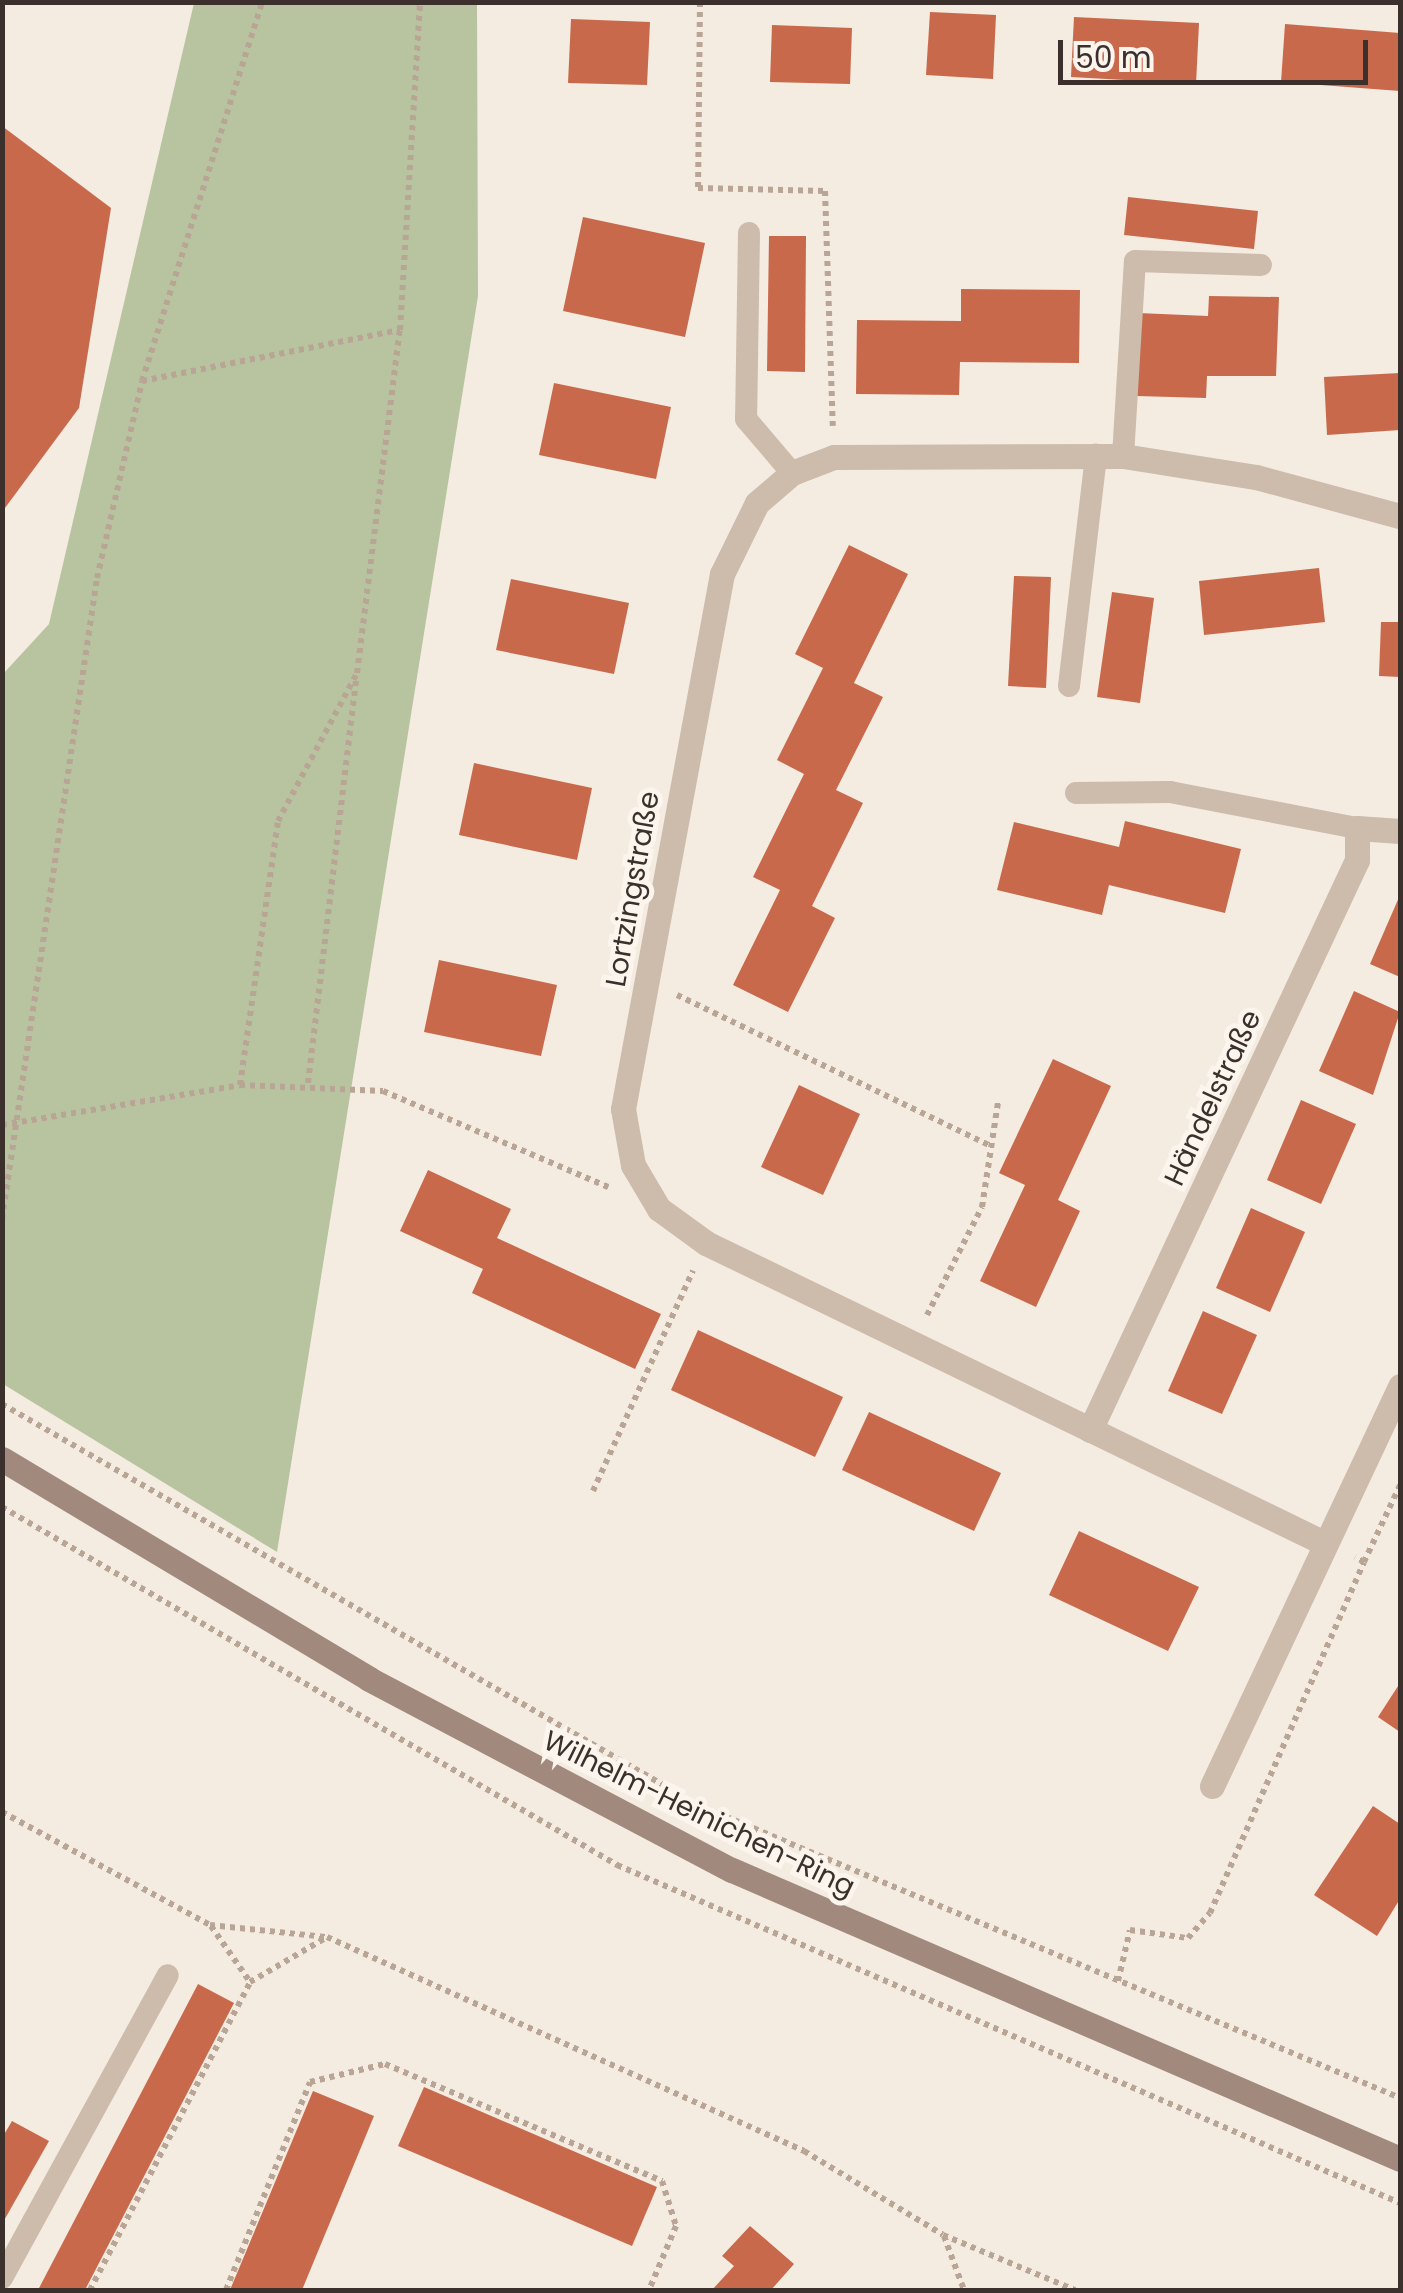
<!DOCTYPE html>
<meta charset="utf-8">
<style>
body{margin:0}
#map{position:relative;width:1403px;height:2293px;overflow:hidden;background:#f4ebe1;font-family:Poppins,sans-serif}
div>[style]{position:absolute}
.green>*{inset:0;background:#b8c4a0}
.building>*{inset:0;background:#c8694b}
.path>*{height:6px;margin-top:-3px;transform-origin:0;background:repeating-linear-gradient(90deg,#b9a596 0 5px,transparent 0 10px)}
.service>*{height:22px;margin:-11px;padding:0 11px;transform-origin:11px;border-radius:11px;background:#cdbbac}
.minor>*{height:25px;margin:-12.5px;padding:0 12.5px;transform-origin:12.5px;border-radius:12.5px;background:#cdbbac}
.secondary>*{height:25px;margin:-12.5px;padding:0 12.5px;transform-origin:12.5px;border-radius:12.5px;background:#a18a7d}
span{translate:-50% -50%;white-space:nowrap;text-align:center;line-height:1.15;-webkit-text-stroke:10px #fbf5ee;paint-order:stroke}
.street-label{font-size:28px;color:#3b302b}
.frame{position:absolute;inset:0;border:5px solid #3b302b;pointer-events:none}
.scale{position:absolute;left:1058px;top:40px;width:310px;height:45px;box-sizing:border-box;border:5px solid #3b302b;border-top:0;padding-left:12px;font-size:30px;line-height:35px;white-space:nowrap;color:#3b302b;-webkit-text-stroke:8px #fbf5ee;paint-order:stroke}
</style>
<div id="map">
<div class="green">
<div style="clip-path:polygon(194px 3px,477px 3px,478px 296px,277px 1552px,3px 1384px,3px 674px,49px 624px)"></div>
</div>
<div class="building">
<div style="clip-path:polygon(930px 12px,996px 15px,993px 79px,926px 75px)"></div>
<div style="clip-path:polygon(1074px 17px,1199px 23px,1196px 84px,1071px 77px)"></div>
<div style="clip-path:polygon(571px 19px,650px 22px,647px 85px,568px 83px)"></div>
<div style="clip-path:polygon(1285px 24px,1400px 33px,1400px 91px,1281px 82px)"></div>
<div style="clip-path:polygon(772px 25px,852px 28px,850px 84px,770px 82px)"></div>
<div style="clip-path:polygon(2px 126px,111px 208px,79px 408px,2px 512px)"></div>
<div style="clip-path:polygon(1128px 197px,1258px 211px,1254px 249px,1124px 235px)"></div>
<div style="clip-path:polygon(583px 217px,705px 243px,685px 337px,563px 311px)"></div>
<div style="clip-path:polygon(769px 236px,806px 236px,805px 372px,767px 371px)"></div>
<div style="clip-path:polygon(961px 289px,1080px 290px,1079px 363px,960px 362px,959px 395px,856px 394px,857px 320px,961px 321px)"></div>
<div style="clip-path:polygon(1209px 296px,1279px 297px,1276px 376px,1207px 376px,1206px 398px,1137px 396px,1138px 313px,1208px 316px)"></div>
<div style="clip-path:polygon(1400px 373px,1400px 430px,1327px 435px,1324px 377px)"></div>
<div style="clip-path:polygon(554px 383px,671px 407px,656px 479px,539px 455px)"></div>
<div style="clip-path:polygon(849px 545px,908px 574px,854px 683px,883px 697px,836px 790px,863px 803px,812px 906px,835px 918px,788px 1012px,733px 985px,780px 890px,753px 877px,804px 774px,777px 760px,823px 668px,795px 654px)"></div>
<div style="clip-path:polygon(1319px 568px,1325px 622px,1204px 635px,1199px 581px)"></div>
<div style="clip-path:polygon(1014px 576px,1051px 577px,1046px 688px,1008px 686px)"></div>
<div style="clip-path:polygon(511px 579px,629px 603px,614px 674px,496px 650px)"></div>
<div style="clip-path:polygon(1112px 592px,1154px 598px,1140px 703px,1097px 697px)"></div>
<div style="clip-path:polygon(1381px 622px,1400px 622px,1400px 677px,1379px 676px)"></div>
<div style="clip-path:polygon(474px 763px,592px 788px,577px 860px,459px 835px)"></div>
<div style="clip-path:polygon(1125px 821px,1241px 849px,1225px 913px,1109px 885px,1102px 915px,997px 890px,1014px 822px,1119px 847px)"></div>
<div style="clip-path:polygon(1400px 895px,1400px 977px,1370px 964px)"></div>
<div style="clip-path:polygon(439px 960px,557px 985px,541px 1056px,424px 1032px)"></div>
<div style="clip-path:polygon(1354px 991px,1400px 1012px,1373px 1095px,1319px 1071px)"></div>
<div style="clip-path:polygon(1053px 1059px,1111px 1086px,1058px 1200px,1080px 1211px,1036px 1307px,980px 1281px,1025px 1185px,999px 1173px)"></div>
<div style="clip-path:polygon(799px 1085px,860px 1114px,823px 1195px,761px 1167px)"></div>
<div style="clip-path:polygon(1301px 1100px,1356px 1124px,1321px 1204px,1267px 1180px)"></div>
<div style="clip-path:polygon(428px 1170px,511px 1209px,497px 1238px,661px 1314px,635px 1369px,472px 1293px,483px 1269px,400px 1231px)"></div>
<div style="clip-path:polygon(1251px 1208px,1305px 1232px,1270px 1312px,1216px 1288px)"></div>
<div style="clip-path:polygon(1203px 1311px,1257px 1335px,1222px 1414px,1168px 1391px)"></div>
<div style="clip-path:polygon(698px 1330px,843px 1397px,815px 1457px,671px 1390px)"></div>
<div style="clip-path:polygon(869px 1412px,1001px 1473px,974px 1531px,842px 1470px)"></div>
<div style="clip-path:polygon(1079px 1531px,1199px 1587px,1168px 1651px,1049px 1595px)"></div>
<div style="clip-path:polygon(1400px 1683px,1400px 1732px,1378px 1717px)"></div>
<div style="clip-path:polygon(1373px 1806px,1400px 1824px,1400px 1899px,1377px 1936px,1314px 1895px)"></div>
<div style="clip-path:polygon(198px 1984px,234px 2003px,85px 2290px,38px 2290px)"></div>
<div style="clip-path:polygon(424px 2087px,657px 2187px,632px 2246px,398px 2146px)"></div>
<div style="clip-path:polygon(313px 2091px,374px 2116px,302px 2290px,230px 2290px)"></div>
<div style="clip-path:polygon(12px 2121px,49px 2141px,2px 2224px,2px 2138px)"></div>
<div style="clip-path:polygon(750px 2226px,794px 2264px,771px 2290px,712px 2290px,734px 2266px,722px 2256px)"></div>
</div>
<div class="path">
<div style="left:700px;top:2px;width:186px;rotate:90.6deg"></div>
<div style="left:698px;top:188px;width:127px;rotate:1.4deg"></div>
<div style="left:825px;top:191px;width:235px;rotate:88.1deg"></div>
<div style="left:142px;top:381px;width:263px;rotate:-11.2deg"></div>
<div style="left:677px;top:995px;width:348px;rotate:25.7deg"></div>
<div style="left:308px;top:1083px;width:406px;rotate:-83.2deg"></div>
<div style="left:240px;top:1085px;width:143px;rotate:2.4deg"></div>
<div style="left:383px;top:1091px;width:245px;rotate:23.1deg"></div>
<div style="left:2px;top:1125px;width:241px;rotate:-9.5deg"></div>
<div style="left:240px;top:1085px;width:267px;rotate:-81.8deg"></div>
<div style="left:278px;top:821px;width:168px;rotate:-61.9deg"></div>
<div style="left:357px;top:673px;width:346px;rotate:-82.9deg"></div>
<div style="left:400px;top:330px;width:329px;rotate:-86.5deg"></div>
<div style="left:2px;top:1219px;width:648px;rotate:-81.57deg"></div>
<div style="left:97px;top:578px;width:202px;rotate:-77.1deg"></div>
<div style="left:142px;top:381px;width:398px;rotate:-72.4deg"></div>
<div style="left:927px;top:1315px;width:121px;rotate:-63deg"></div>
<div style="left:982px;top:1207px;width:106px;rotate:-81.3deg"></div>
<div style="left:2px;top:1404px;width:803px;rotate:29.95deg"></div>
<div style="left:698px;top:1805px;width:761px;rotate:22.65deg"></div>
<div style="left:593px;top:1491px;width:242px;rotate:-65.6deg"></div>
<div style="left:2px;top:1507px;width:712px;rotate:30.2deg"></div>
<div style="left:617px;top:1865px;width:853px;rotate:23.35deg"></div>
<div style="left:1364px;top:1562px;width:85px;rotate:-64.9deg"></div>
<div style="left:2px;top:1812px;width:237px;rotate:28.5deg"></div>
<div style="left:210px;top:1925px;width:118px;rotate:5.9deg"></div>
<div style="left:327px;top:1937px;width:523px;rotate:24.16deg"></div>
<div style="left:804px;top:2151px;width:162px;rotate:31.1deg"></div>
<div style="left:943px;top:2235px;width:143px;rotate:22.6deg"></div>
<div style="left:211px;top:1926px;width:68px;rotate:55.1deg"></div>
<div style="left:250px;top:1982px;width:89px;rotate:-30.3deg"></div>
<div style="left:1118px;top:1981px;width:52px;rotate:-76.8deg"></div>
<div style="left:1130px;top:1930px;width:59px;rotate:7.9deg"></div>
<div style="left:1188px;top:1938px;width:33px;rotate:-49deg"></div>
<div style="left:1210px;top:1913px;width:383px;rotate:-66.3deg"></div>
<div style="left:1364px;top:1562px;width:10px;rotate:-151deg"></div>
<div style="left:944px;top:2236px;width:58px;rotate:69.7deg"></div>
<div style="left:90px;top:2290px;width:347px;rotate:-62.5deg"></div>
<div style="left:226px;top:2290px;width:224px;rotate:-68deg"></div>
<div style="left:310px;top:2082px;width:77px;rotate:-13.5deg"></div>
<div style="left:385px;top:2064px;width:301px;rotate:22.9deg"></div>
<div style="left:662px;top:2181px;width:47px;rotate:72.7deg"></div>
<div style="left:676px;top:2226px;width:69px;rotate:112.9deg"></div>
</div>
<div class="service">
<div style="left:749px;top:233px;width:186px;rotate:90.9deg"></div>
<div style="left:746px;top:419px;width:71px;rotate:49.6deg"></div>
<div style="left:1123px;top:456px;width:195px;rotate:-86.5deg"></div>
<div style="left:1135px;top:261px;width:126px;rotate:1.8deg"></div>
<div style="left:1069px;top:686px;width:233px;rotate:-83.3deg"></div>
<div style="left:1076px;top:793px;width:94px;rotate:-0.6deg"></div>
<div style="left:1170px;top:792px;width:190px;rotate:10.9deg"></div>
<div style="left:2px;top:2278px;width:345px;rotate:-61.3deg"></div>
</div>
<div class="minor">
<div style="left:1090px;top:1430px;width:629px;rotate:-64.9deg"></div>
<div style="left:1357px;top:860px;width:32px;rotate:-90deg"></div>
<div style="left:1357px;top:828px;width:43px;rotate:4deg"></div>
<div style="left:1322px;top:1542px;width:685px;rotate:-154.11deg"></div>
<div style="left:706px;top:1243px;width:58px;rotate:-144.1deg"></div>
<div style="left:659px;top:1209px;width:51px;rotate:-120.6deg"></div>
<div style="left:633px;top:1165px;width:57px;rotate:-100.1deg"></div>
<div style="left:623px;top:1109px;width:544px;rotate:-79.52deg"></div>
<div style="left:722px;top:574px;width:79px;rotate:-63.8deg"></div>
<div style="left:757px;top:503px;width:46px;rotate:-40.6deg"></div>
<div style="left:792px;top:473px;width:45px;rotate:-20.9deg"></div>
<div style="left:834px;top:457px;width:289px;rotate:-0.2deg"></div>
<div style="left:1123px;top:456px;width:135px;rotate:9deg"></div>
<div style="left:1256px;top:477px;width:149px;rotate:15.2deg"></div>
<div style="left:1212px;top:1786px;width:442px;rotate:-64.8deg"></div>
</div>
<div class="secondary">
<div style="left:2px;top:1459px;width:428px;rotate:30.9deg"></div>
<div style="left:369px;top:1679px;width:410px;rotate:27.8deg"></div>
<div style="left:732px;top:1870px;width:728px;rotate:23.39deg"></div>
</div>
<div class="street-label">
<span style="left:633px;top:889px;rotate:-80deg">Lortzingstraße</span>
<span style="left:1213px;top:1098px;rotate:-65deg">Händelstraße</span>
<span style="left:699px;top:1814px;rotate:26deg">Wilhelm-Heinichen-Ring</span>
</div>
<div class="frame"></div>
<div class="scale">50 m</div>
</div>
